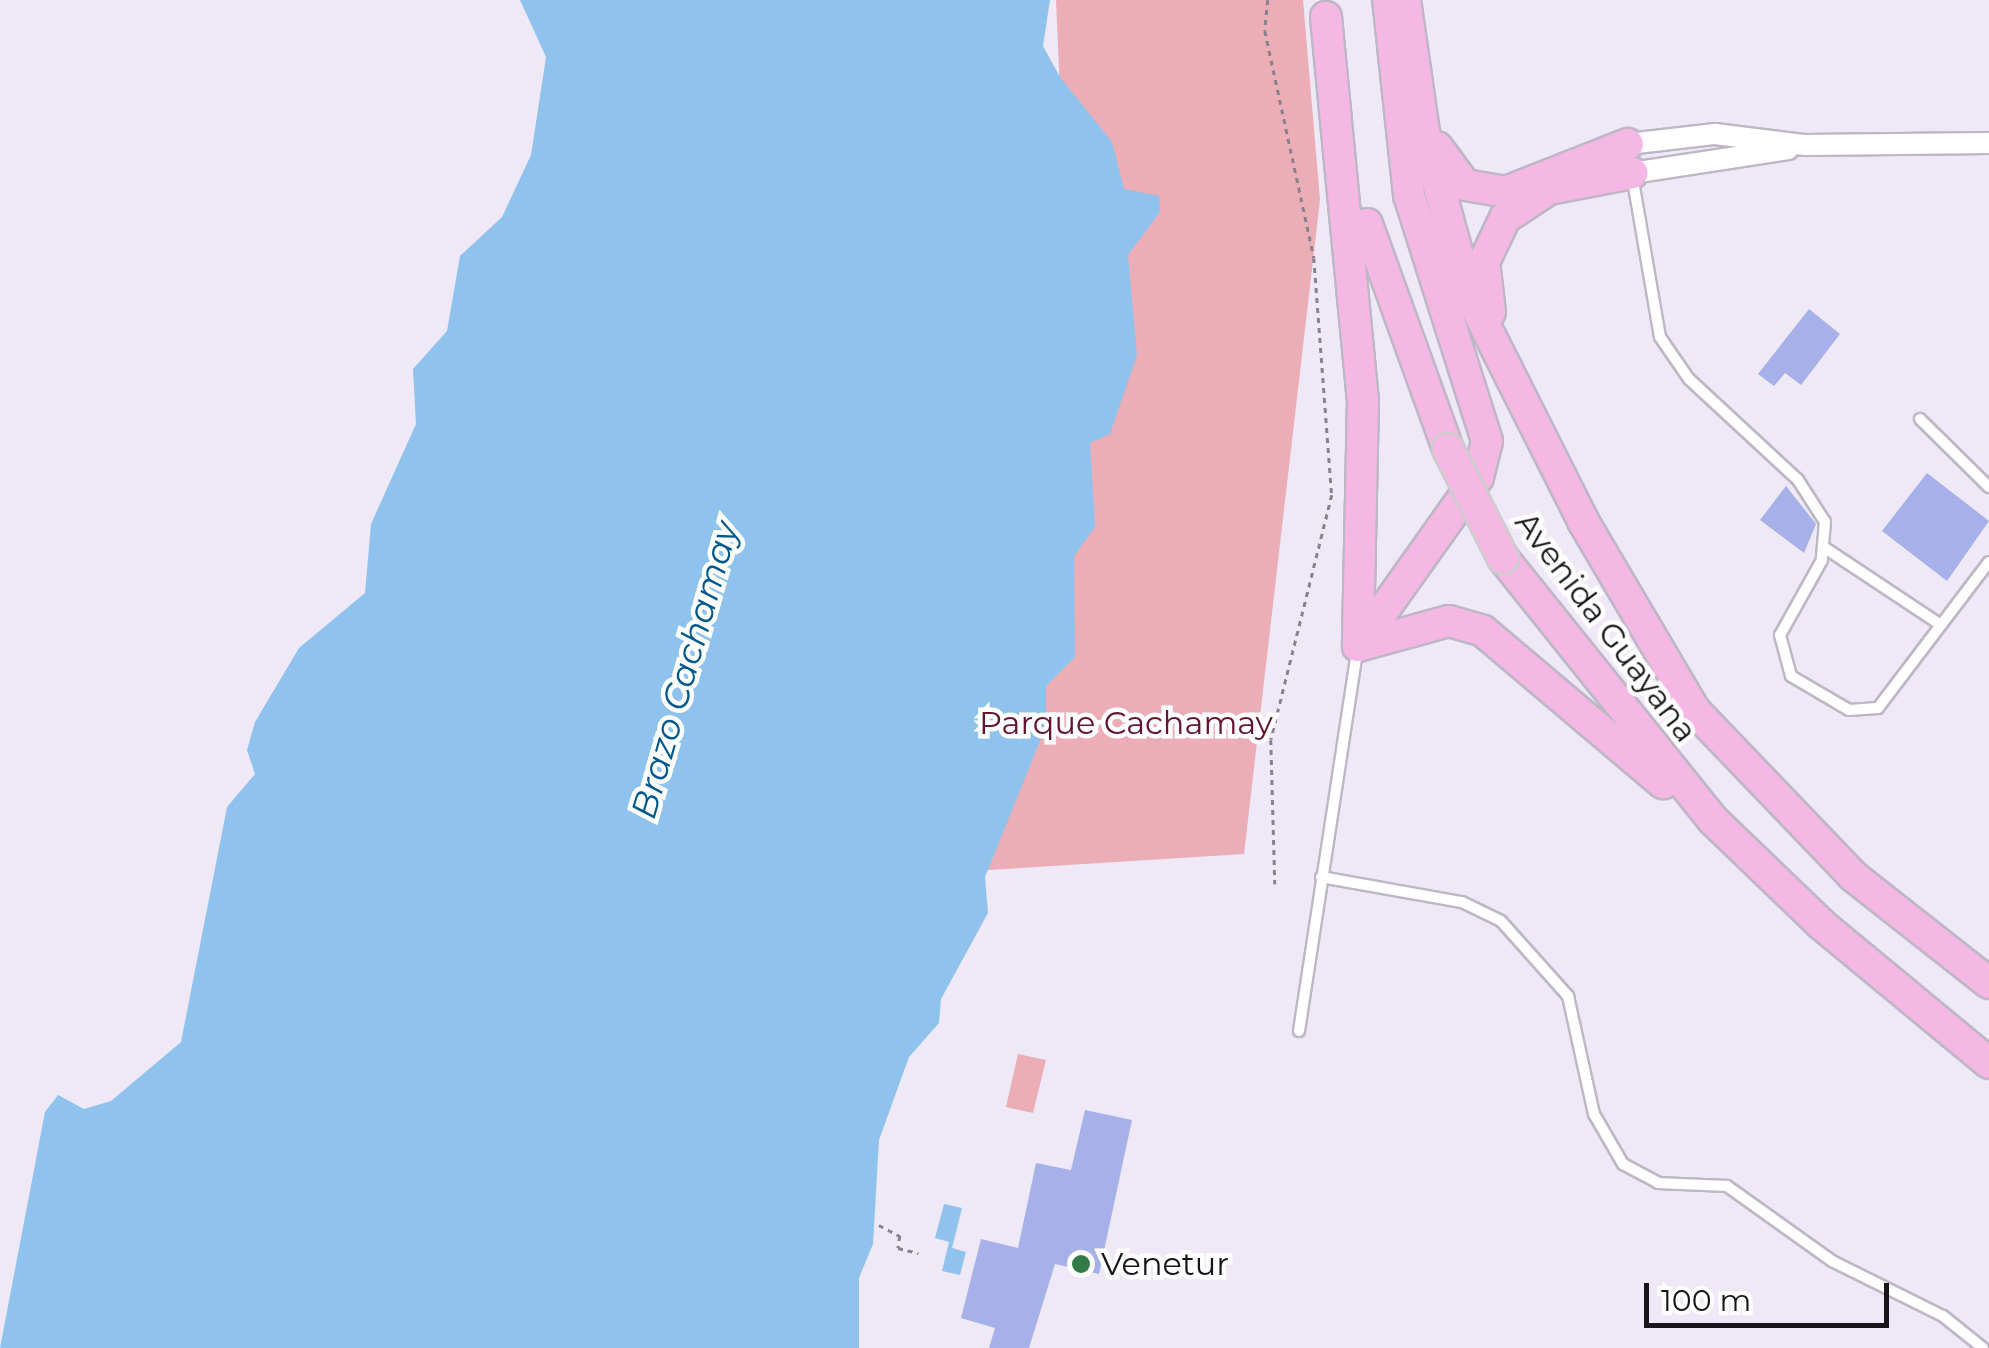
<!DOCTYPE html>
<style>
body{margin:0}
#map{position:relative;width:1989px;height:1348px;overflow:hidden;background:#efe8f6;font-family:Montserrat,sans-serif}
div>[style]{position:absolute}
.green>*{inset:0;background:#ebadb6}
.water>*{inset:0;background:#8fc3ee}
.building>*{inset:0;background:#a6b1e9}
.path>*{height:2.5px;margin-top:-1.25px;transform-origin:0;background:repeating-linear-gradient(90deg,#87828c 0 5px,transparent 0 10px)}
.roads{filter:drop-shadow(2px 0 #beb7c5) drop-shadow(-2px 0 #beb7c5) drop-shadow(0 2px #beb7c5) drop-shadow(0 -2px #beb7c5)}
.lane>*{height:10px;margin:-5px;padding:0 5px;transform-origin:5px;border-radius:5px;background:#fff}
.street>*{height:20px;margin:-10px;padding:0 10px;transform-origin:10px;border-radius:10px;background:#fff}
.primary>*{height:30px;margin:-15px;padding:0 15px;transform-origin:15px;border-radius:15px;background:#f5b8e4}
.bridges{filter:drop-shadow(2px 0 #cccccd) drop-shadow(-2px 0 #cccccd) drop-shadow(0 2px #cccccd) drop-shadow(0 -2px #cccccd)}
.primary-bridge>*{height:30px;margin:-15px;padding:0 15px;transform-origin:15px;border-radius:15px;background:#f5b8e4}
.dots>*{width:28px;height:28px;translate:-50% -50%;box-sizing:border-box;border:5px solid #fff;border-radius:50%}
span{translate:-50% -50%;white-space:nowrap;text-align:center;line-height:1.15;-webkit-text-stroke:9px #fff;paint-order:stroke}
.street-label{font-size:32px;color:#18151a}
.park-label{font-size:32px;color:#64152b}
.poi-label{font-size:32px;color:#18151a}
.left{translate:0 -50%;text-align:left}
.water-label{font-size:35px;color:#00598e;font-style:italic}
.scale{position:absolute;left:1644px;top:1283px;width:245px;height:45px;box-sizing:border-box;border:5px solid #18151a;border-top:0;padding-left:12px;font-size:30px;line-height:35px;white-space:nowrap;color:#18151a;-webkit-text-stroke:8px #fff;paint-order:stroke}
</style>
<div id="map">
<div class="green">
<div style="clip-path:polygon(1056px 0,1303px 0,1320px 200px,1244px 854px,957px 872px,1072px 371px)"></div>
<div style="clip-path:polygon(1018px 1054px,1046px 1060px,1033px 1113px,1006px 1107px)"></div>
</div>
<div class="water">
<div style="clip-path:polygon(520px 0,1050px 0,1043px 46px,1060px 77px,1112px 142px,1124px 189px,1159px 196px,1160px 212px,1128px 255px,1137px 355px,1110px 434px,1090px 443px,1095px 527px,1074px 556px,1075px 657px,1046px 686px,1046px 726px,985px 877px,988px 913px,941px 999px,939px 1023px,909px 1057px,879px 1140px,873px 1244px,859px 1278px,859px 1348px,0 1348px,45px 1112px,58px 1095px,84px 1109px,111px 1101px,181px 1042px,227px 807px,255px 774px,247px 750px,255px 722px,299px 648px,365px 593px,371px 524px,416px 424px,413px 369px,447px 331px,460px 256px,502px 217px,531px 155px,546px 57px)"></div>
<div style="clip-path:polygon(944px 1204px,962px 1208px,952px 1248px,966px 1252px,960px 1275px,942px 1271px,949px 1242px,935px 1238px)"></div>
</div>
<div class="building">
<div style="clip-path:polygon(1809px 309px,1840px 334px,1801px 385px,1785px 373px,1774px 386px,1758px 374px)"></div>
<div style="clip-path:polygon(1927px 473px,1989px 521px,1947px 581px,1882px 531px)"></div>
<div style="clip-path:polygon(1786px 486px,1816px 524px,1804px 553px,1760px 520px)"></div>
<div style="clip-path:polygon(1085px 1110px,1132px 1120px,1099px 1274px,1055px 1264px,1029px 1348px,989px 1348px,995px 1328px,961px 1318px,981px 1239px,1018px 1248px,1036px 1163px,1071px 1170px)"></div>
</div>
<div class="path">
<div style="left:1268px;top:0;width:31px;rotate:96deg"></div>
<div style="left:1265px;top:31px;width:232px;rotate:77.8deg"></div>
<div style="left:1314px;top:258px;width:238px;rotate:85.7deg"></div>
<div style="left:1332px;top:495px;width:252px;rotate:104deg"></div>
<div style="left:1271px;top:740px;width:144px;rotate:88.4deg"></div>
<div style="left:879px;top:1225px;width:24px;rotate:28deg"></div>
<div style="left:900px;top:1236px;width:12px;rotate:99deg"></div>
<div style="left:898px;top:1248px;width:21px;rotate:14deg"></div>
</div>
<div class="roads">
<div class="lane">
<div style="left:1632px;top:175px;width:164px;rotate:80.2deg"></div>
<div style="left:1660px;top:337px;width:51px;rotate:55.4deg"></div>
<div style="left:1689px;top:379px;width:149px;rotate:42.8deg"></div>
<div style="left:1798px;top:480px;width:50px;rotate:57.3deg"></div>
<div style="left:1825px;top:522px;width:38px;rotate:95deg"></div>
<div style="left:1822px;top:560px;width:86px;rotate:119.2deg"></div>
<div style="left:1780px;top:635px;width:42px;rotate:75deg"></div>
<div style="left:1791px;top:676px;width:67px;rotate:30.4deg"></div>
<div style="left:1849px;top:710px;width:29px;rotate:-4deg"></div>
<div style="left:1878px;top:708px;width:183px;rotate:-52.8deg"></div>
<div style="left:1920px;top:419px;width:97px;rotate:44.6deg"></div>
<div style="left:1825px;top:548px;width:139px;rotate:33.6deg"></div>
<div style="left:1321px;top:877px;width:143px;rotate:10.1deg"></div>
<div style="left:1462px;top:902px;width:43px;rotate:26deg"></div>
<div style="left:1501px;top:921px;width:101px;rotate:48.2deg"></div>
<div style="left:1568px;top:996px;width:121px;rotate:77.6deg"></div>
<div style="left:1594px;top:1114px;width:58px;rotate:59.9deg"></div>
<div style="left:1623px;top:1164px;width:40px;rotate:28deg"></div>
<div style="left:1658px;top:1183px;width:69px;rotate:2.5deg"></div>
<div style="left:1727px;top:1186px;width:129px;rotate:35.5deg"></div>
<div style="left:1832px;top:1261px;width:124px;rotate:26.4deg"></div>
<div style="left:1943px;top:1316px;width:51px;rotate:38.7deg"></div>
<div style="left:1299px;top:1031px;width:389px;rotate:-81.3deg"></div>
</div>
<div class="street">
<div style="left:1628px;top:144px;width:88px;rotate:-6.6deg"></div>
<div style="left:1715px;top:134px;width:91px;rotate:7deg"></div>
<div style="left:1805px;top:145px;width:184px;rotate:-0.6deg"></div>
<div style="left:1632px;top:173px;width:158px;rotate:-8.7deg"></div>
</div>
<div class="primary">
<div style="left:1405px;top:0;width:133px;rotate:81.8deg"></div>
<div style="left:1424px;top:132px;width:166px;rotate:74.6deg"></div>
<div style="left:1468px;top:292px;width:256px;rotate:63.3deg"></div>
<div style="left:1583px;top:521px;width:221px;rotate:59.5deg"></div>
<div style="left:1695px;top:711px;width:228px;rotate:46.2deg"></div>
<div style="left:1853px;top:876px;width:173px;rotate:38.2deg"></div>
<div style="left:1326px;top:17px;width:385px;rotate:84.5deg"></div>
<div style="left:1363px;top:400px;width:246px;rotate:91.2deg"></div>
<div style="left:1437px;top:147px;width:47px;rotate:53.6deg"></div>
<div style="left:1465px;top:185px;width:42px;rotate:9.7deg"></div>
<div style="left:1506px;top:192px;width:131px;rotate:-21.5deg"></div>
<div style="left:1367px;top:224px;width:239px;rotate:70.2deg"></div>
<div style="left:1490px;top:312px;width:50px;rotate:-96.8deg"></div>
<div style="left:1484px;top:262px;width:49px;rotate:-64.5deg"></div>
<div style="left:1505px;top:218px;width:53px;rotate:-33.4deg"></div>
<div style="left:1549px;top:189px;width:85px;rotate:-10.9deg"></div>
<div style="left:1503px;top:558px;width:336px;rotate:51.3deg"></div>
<div style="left:1713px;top:820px;width:150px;rotate:43.9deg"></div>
<div style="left:1821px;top:924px;width:218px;rotate:39.6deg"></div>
<div style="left:1358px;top:646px;width:207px;rotate:-54.6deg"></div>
<div style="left:1478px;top:477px;width:37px;rotate:-76deg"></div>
<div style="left:1487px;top:441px;width:258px;rotate:-107.6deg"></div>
<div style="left:1409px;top:195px;width:196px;rotate:-96.1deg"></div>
<div style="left:1358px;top:646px;width:94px;rotate:-15.4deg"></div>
<div style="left:1449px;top:621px;width:35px;rotate:16deg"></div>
<div style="left:1483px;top:631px;width:236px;rotate:40.2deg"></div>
</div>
</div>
<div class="bridges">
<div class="primary-bridge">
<div style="left:1448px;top:449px;width:122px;rotate:63.2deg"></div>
</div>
</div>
<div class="dots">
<div style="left:1081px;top:1264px;background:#327a47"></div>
</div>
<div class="street-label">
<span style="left:1606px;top:627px;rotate:53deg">Avenida Guayana</span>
</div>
<div class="park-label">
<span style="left:1126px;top:723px">Parque Cachamay</span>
</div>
<div class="poi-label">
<span class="left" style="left:1101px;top:1264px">Venetur</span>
</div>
<div class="water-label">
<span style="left:685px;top:670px;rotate:-74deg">Brazo Cachamay</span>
</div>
<div class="scale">100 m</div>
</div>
